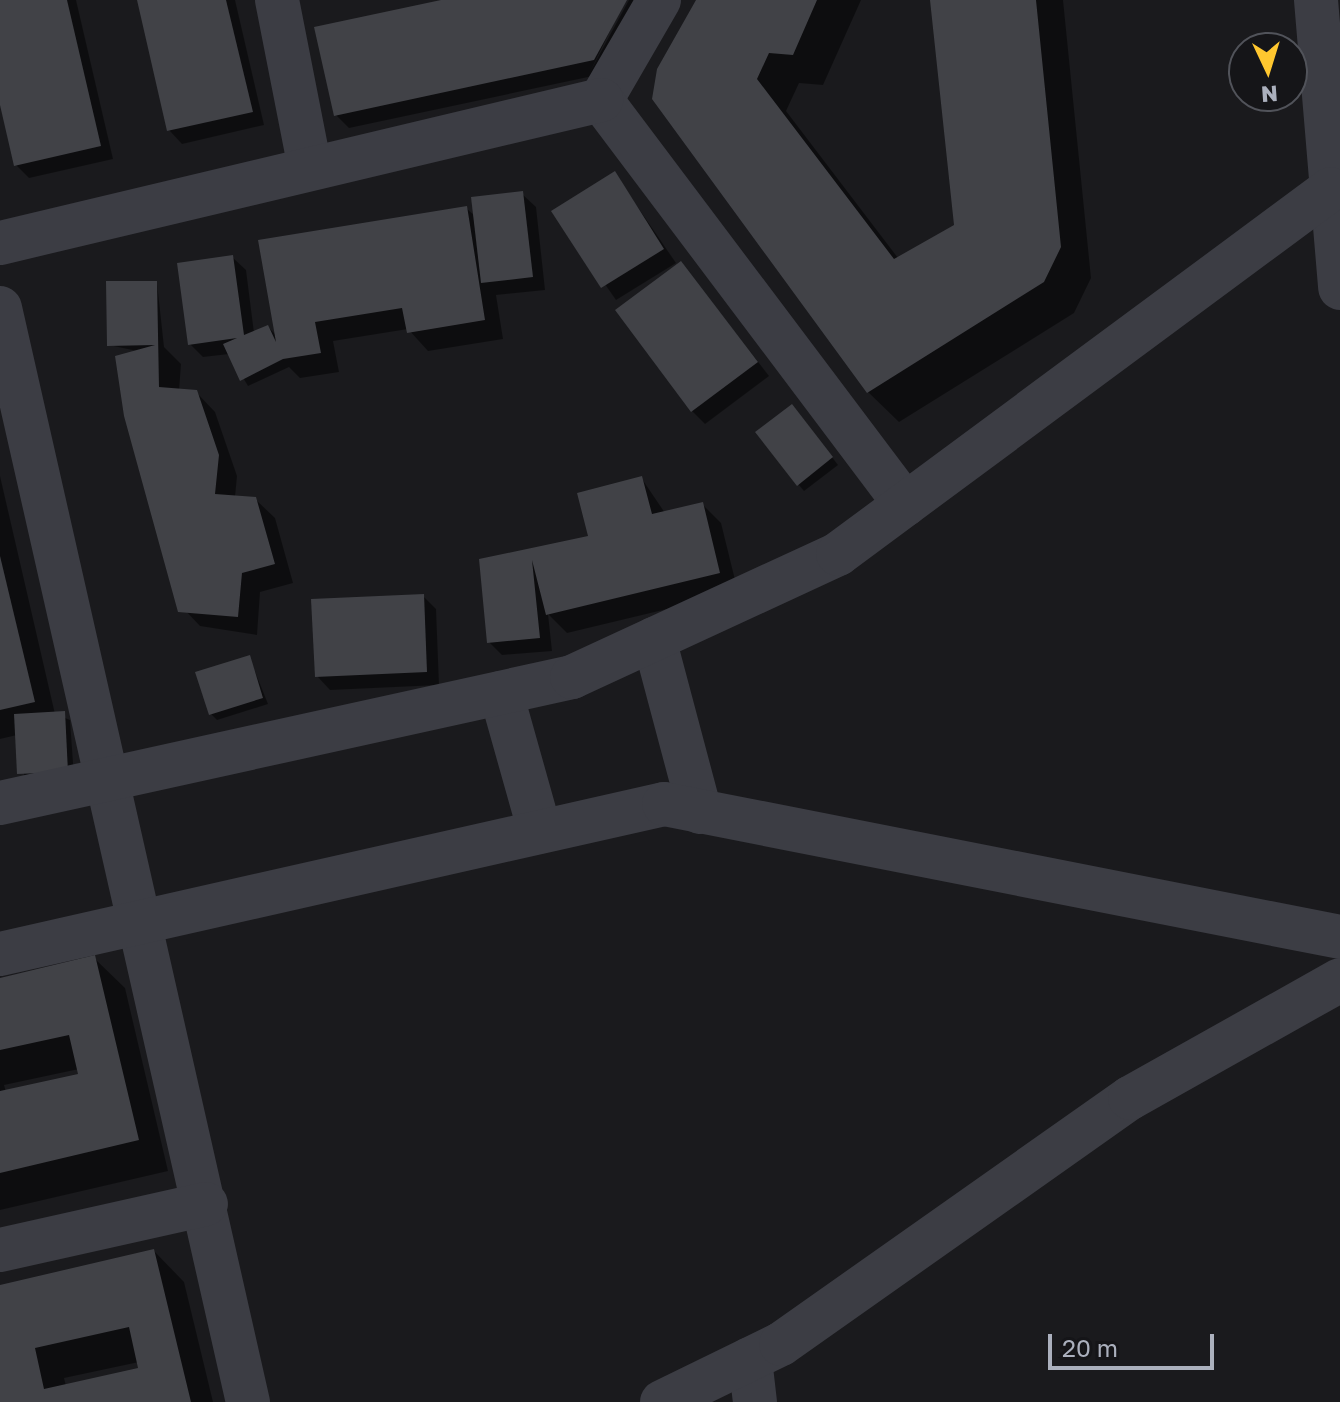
<!DOCTYPE html>
<style>
body{margin:0}
#map{position:relative;width:1340px;height:1402px;overflow:hidden;background:#1a1a1d;font-family:"Golos Text",sans-serif}
div>[style]{position:absolute}
.shadow>*{inset:0;background:#0007}
.building>*{inset:0;background:#414247}
.minor>*{height:44px;margin:-22px;padding:0 22px;transform-origin:22px;border-radius:22px;background:#3c3d44}
span{translate:-50% -50%;white-space:nowrap;text-align:center;line-height:1.15;-webkit-text-stroke:8px #151518;paint-order:stroke}
.north{position:absolute;left:1228px;top:32px;width:80px;height:80px;box-sizing:border-box;background:#151518;border:2px solid #51535a;border-radius:50%;rotate:176deg;font-size:22px;font-weight:700;line-height:32px;text-align:center;color:#abb0bd}
.north::after{content:'';display:block;margin:auto;width:28px;height:36px;background:#ffc72f;clip-path:polygon(50% 0,100% 100%,50% 72%,0 100%)}
.scale{position:absolute;left:1048px;top:1334px;width:166px;height:36px;box-sizing:border-box;border:4px solid #abb0bd;border-top:0;padding-left:10px;font-size:24px;line-height:28px;white-space:nowrap;color:#abb0bd;-webkit-text-stroke:6px #151518;paint-order:stroke}
</style>
<div id="map">
<div class="shadow">
<div style="clip-path:polygon(0 0,76px 0,113px 159px,29px 178px,16px 165px,0 96px)"></div>
<div style="clip-path:polygon(139px 0,235px 0,264px 125px,182px 144px,169px 130px)"></div>
<div style="clip-path:polygon(450px 0,625px 0,591px 70px,629px 0,647px 0,607px 73px,349px 128px,336px 115px)"></div>
<div style="clip-path:polygon(698px 0,861px 0,823px 85px,799px 83px,786px 111px,898px 258px,957px 226px,932px 0,1063px 0,1091px 278px,1074px 313px,899px 422px,868px 392px)"></div>
<div style="clip-path:polygon(615px 174px,676px 263px,616px 300px,554px 211px)"></div>
<div style="clip-path:polygon(522px 194px,536px 207px,545px 290px,496px 295px,503px 339px,428px 351px,408px 329px,333px 341px,339px 372px,300px 378px,289px 367px,248px 386px,229px 354px,203px 357px,190px 344px,232px 257px,246px 270px,254px 333px,268px 327px,277px 336px,466px 208px,476px 217px)"></div>
<div style="clip-path:polygon(681px 263px,769px 376px,705px 424px,692px 411px)"></div>
<div style="clip-path:polygon(157px 283px,164px 347px,181px 364px,179px 391px,196px 392px,215px 412px,237px 476px,235px 497px,255px 499px,275px 518px,293px 583px,260px 592px,257px 635px,200px 626px,181px 606px,137px 351px,109px 345px)"></div>
<div style="clip-path:polygon(798px 413px,838px 465px,804px 491px,798px 484px)"></div>
<div style="clip-path:polygon(0 476px,55px 714px,70px 720px,74px 777px,25px 779px,17px 735px,0 739px)"></div>
<div style="clip-path:polygon(642px 479px,665px 513px,702px 504px,721px 523px,738px 592px,567px 633px,548px 614px,552px 651px,502px 655px,489px 642px,481px 561px,590px 538px)"></div>
<div style="clip-path:polygon(423px 596px,436px 609px,439px 685px,330px 690px,317px 676px)"></div>
<div style="clip-path:polygon(249px 657px,268px 704px,217px 720px,211px 714px)"></div>
<div style="clip-path:polygon(evenodd,94px 958px,125px 988px,168px 1171px,0 1210px,0 980px,94px 958px,79px 1069px,81px 1076px,6px 1092px,4px 1085px,79px 1069px)"></div>
<div style="clip-path:polygon(evenodd,154px 1251px,184px 1282px,213px 1402px,0 1402px,0 1287px,154px 1251px,139px 1362px,140px 1370px,66px 1386px,64px 1378px,139px 1362px)"></div>
</div>
<div class="building">
<div style="clip-path:polygon(0 0,67px 0,101px 146px,14px 166px,0 105px)"></div>
<div style="clip-path:polygon(137px 0,226px 0,253px 112px,167px 131px)"></div>
<div style="clip-path:polygon(441px 0,627px 0,594px 60px,334px 116px,314px 27px)"></div>
<div style="clip-path:polygon(696px 0,817px 0,793px 55px,769px 53px,757px 79px,894px 259px,954px 225px,930px 0,1036px 0,1061px 247px,1044px 282px,867px 393px,652px 99px,657px 69px)"></div>
<div style="clip-path:polygon(615px 171px,664px 249px,601px 288px,551px 211px)"></div>
<div style="clip-path:polygon(523px 191px,533px 277px,481px 283px,471px 197px)"></div>
<div style="clip-path:polygon(467px 206px,485px 320px,407px 333px,402px 308px,315px 322px,321px 353px,283px 359px,240px 381px,223px 344px,237px 338px,188px 345px,177px 263px,233px 255px,244px 335px,268px 325px,276px 342px,258px 240px)"></div>
<div style="clip-path:polygon(681px 261px,758px 362px,691px 412px,615px 310px)"></div>
<div style="clip-path:polygon(106px 281px,157px 281px,159px 387px,197px 390px,219px 455px,215px 494px,256px 497px,275px 564px,242px 573px,238px 617px,178px 612px,124px 416px,115px 356px,155px 345px,107px 346px)"></div>
<div style="clip-path:polygon(792px 404px,833px 457px,797px 486px,755px 432px)"></div>
<div style="clip-path:polygon(642px 476px,652px 514px,703px 502px,720px 573px,546px 615px,532px 560px,540px 638px,487px 643px,479px 559px,588px 536px,577px 493px)"></div>
<div style="clip-path:polygon(0 556px,35px 702px,0 710px)"></div>
<div style="clip-path:polygon(424px 594px,427px 672px,315px 677px,311px 599px)"></div>
<div style="clip-path:polygon(250px 655px,263px 698px,209px 715px,195px 672px)"></div>
<div style="clip-path:polygon(65px 711px,68px 772px,17px 774px,14px 714px)"></div>
<div style="clip-path:polygon(95px 955px,139px 1140px,0 1173px,0 1091px,78px 1074px,69px 1035px,0 1050px,0 978px)"></div>
<div style="clip-path:polygon(evenodd,154px 1249px,191px 1402px,0 1402px,0 1285px,154px 1249px,129px 1327px,138px 1368px,44px 1389px,35px 1348px,129px 1327px)"></div>
</div>
<div class="minor">
<div style="left:277px;top:0;width:171px;rotate:78.9deg"></div>
<div style="left:659px;top:0;width:116px;rotate:120.1deg"></div>
<div style="left:601px;top:100px;width:506px;rotate:53.04deg"></div>
<div style="left:1316px;top:0;width:289px;rotate:85.2deg"></div>
<div style="left:0;top:243px;width:618px;rotate:-13.38deg"></div>
<div style="left:0;top:308px;width:1122px;rotate:77.23deg"></div>
<div style="left:654px;top:639px;width:179px;rotate:75.1deg"></div>
<div style="left:501px;top:693px;width:144px;rotate:74.3deg"></div>
<div style="left:0;top:803px;width:586px;rotate:-12.42deg"></div>
<div style="left:572px;top:677px;width:293px;rotate:-24.8deg"></div>
<div style="left:838px;top:554px;width:613px;rotate:-36.51deg"></div>
<div style="left:0;top:954px;width:681px;rotate:-12.73deg"></div>
<div style="left:664px;top:804px;width:689px;rotate:11.13deg"></div>
<div style="left:0;top:1250px;width:211px;rotate:-12.6deg"></div>
<div style="left:750px;top:1359px;width:43px;rotate:83.4deg"></div>
<div style="left:662px;top:1402px;width:132px;rotate:-26deg"></div>
<div style="left:781px;top:1344px;width:427px;rotate:-35.2deg"></div>
<div style="left:1130px;top:1098px;width:241px;rotate:-29.3deg"></div>
</div>
<div class="north">N</div>
<div class="scale">20 m</div>
</div>
